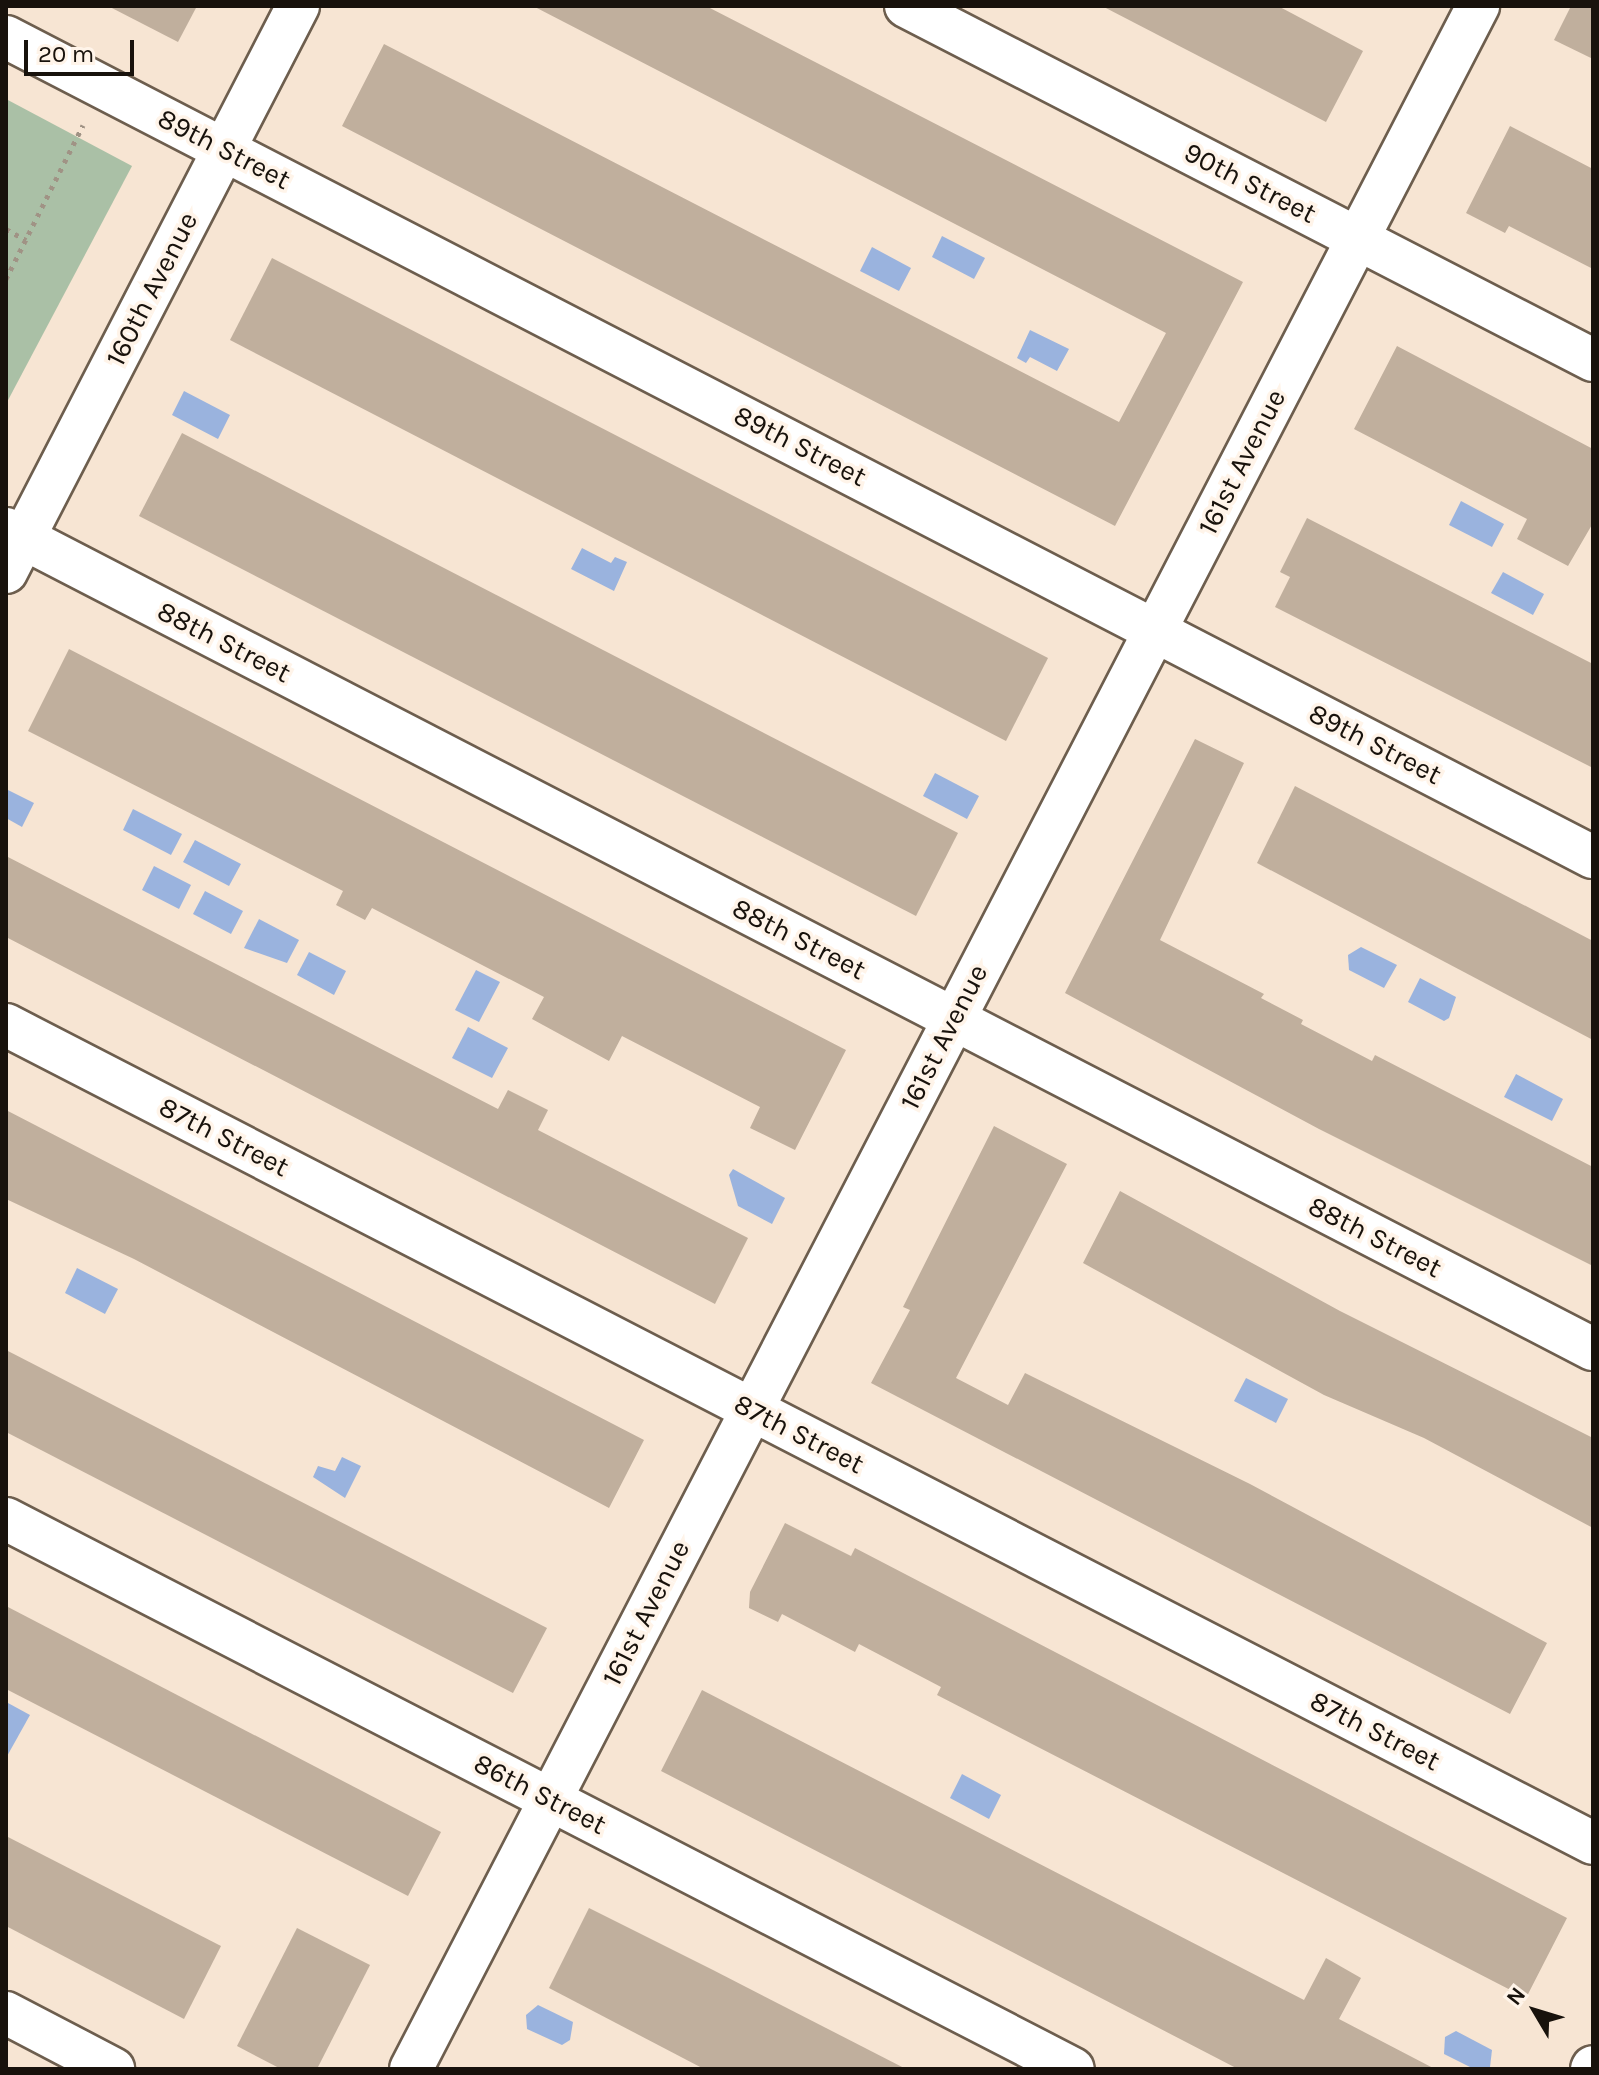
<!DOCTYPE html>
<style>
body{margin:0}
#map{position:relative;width:1599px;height:2075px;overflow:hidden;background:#f7e5d3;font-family:Karla,sans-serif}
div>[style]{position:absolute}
.green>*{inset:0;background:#aac0a6}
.water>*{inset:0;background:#9ab3de}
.building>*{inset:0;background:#c0af9d}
.path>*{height:5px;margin-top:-2.5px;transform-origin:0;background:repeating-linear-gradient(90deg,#a09385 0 4px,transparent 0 10px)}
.roads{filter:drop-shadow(2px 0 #6d5e4e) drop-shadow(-2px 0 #6d5e4e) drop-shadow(0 2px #6d5e4e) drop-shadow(0 -2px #6d5e4e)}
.minor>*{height:42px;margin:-21px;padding:0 21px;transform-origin:21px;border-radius:21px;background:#fff}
span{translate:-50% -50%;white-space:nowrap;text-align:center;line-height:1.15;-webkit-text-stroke:7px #fff4e9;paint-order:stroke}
.street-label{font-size:28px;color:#18120c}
.frame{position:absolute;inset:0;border:8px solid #18120c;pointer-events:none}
.north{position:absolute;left:1495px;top:1971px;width:80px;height:80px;-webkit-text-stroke:6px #fff4e9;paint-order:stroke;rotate:308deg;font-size:22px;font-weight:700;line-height:32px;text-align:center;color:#18120c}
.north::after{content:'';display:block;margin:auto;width:28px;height:36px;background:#18120c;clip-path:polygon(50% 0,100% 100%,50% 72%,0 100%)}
.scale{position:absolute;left:24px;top:40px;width:110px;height:36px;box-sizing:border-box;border:4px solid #18120c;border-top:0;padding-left:10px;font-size:24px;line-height:28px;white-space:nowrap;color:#18120c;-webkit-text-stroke:6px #fff4e9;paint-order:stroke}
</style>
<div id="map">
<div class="green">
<div style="clip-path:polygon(6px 99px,132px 166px,6px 404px)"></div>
</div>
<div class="water">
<div style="clip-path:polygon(942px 236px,985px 258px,974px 279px,932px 257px)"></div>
<div style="clip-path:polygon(872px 247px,911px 268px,899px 291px,860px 271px)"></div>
<div style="clip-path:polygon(1030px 330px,1069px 349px,1057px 371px,1030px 357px,1026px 363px,1017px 358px)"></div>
<div style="clip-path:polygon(184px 391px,230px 415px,218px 439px,172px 415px)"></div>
<div style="clip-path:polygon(1461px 501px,1504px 524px,1492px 547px,1449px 525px)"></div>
<div style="clip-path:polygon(582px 548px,611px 563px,615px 557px,627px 562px,614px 591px,571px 569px)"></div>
<div style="clip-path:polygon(1503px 572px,1544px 594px,1533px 615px,1491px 593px)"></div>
<div style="clip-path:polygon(935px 773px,979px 796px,967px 819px,923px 796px)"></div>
<div style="clip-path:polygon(6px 789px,34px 803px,22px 827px,6px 818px)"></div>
<div style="clip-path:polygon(133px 809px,182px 834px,171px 855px,123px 830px)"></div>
<div style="clip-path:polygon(195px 840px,241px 864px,229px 886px,183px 862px)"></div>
<div style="clip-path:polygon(154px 866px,191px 885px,179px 909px,142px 890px)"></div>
<div style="clip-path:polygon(205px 891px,243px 911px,231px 934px,193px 914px)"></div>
<div style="clip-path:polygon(259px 919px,299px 940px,287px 963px,244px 948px)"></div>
<div style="clip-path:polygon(1361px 947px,1397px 965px,1384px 988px,1349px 970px,1348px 955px)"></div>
<div style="clip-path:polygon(309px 952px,346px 971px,334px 995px,297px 975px)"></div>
<div style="clip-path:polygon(476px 970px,500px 982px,479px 1022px,455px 1010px)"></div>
<div style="clip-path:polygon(1420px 978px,1456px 997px,1449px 1018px,1444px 1021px,1408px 1002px)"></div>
<div style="clip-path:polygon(468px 1027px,508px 1048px,492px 1078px,452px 1058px)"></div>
<div style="clip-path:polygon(1516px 1074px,1563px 1099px,1552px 1121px,1504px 1097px)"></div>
<div style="clip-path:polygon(733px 1169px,785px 1198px,772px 1224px,738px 1206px,729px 1175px)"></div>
<div style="clip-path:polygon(77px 1268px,118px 1289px,105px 1314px,65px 1293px)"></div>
<div style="clip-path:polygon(1246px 1378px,1288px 1399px,1276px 1423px,1234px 1401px)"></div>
<div style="clip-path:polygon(342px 1457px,361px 1466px,345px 1498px,313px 1477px,318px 1466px,335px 1471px)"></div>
<div style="clip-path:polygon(8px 1703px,30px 1715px,6px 1758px,6px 1707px)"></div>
<div style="clip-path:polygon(962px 1774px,1001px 1795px,989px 1819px,950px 1798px)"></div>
<div style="clip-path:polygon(538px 2005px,573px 2022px,570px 2040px,562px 2045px,527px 2029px,526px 2015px)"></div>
<div style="clip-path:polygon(1456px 2031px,1492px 2050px,1490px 2067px,1474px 2069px,1444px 2054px,1445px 2037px)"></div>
</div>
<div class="building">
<div style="clip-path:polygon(108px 6px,197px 6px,178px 42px)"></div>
<div style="clip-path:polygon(533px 6px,706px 6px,1243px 282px,1115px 526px,342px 126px,384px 44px,1119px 422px,1166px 333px)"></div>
<div style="clip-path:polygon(1102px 6px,1278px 6px,1363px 51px,1326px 122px)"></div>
<div style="clip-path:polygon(1571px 6px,1593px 6px,1593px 59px,1554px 40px)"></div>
<div style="clip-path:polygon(1510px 126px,1593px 169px,1593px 269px,1509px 226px,1505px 233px,1466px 213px)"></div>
<div style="clip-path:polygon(272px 258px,1048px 658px,1006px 741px,230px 340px)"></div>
<div style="clip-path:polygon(1397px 346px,1593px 449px,1593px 523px,1568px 566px,1517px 539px,1527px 519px,1354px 429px)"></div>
<div style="clip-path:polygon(182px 433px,958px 833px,916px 916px,139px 516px)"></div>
<div style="clip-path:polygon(1307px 518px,1593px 664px,1593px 768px,1275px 607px,1290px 577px,1280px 572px)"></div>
<div style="clip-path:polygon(69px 649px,846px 1050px,795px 1150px,750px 1128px,760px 1107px,622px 1036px,609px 1061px,532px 1019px,544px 997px,372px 908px,365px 920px,336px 905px,343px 891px,28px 731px)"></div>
<div style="clip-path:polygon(1195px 739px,1244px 763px,1160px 940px,1264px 994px,1261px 998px,1303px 1020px,1301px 1024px,1372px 1061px,1375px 1055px,1593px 1167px,1593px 1266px,1319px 1129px,1065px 993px)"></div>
<div style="clip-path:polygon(1295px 786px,1593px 941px,1593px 1040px,1257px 863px)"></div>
<div style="clip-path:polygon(6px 856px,498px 1109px,508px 1090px,548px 1110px,538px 1130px,748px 1238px,715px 1304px,6px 937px)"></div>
<div style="clip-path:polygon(6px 1110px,644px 1440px,609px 1508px,134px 1259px,6px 1199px)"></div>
<div style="clip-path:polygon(994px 1126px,1067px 1164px,956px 1378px,1008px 1405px,1025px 1373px,1250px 1484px,1547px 1643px,1510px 1714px,871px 1383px,910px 1310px,903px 1307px)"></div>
<div style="clip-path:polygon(1120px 1191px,1340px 1311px,1593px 1438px,1593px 1528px,1424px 1438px,1324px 1395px,1083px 1263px)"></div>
<div style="clip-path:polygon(6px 1350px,547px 1628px,513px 1693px,6px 1432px)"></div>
<div style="clip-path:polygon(785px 1523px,851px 1556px,855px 1548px,1567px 1918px,1526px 1998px,937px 1695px,941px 1687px,859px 1644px,855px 1652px,782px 1614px,778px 1622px,749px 1608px,750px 1592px)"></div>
<div style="clip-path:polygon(6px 1606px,441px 1832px,408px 1896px,6px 1689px)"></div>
<div style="clip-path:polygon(702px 1690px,1304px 2000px,1326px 1958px,1361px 1978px,1339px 2019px,1435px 2069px,1238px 2069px,904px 1896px,661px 1771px)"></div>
<div style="clip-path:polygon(6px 1836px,221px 1946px,184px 2019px,6px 1926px)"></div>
<div style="clip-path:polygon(589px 1908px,713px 1970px,906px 2069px,704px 2069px,549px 1988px)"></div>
<div style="clip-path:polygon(297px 1928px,370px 1965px,317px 2069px,281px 2069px,237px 2046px)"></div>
</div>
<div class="path">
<div style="left:6px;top:229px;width:23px;rotate:29deg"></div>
<div style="left:6px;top:279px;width:172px;rotate:-63.4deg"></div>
</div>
<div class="roads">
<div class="minor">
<div style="left:906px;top:6px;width:773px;rotate:27.26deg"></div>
<div style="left:6px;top:37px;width:1786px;rotate:27.33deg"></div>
<div style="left:6px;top:529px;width:1786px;rotate:27.33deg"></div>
<div style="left:6px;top:572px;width:637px;rotate:-62.71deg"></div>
<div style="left:6px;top:1025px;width:1785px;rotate:27.27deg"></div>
<div style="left:6px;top:1519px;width:1200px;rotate:27.27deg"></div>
<div style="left:6px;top:2013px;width:121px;rotate:27.6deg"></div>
<div style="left:411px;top:2069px;width:2323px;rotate:-62.65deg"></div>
<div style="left:1592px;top:2069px;width:2px;rotate:-63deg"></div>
</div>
</div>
<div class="street-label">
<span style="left:224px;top:149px;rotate:27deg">89th Street</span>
<span style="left:1250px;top:183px;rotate:27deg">90th Street</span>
<span style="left:152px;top:289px;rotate:-63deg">160th Avenue</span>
<span style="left:800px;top:446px;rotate:27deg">89th Street</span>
<span style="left:1242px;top:462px;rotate:-63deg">161st Avenue</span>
<span style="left:224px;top:642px;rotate:27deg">88th Street</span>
<span style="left:1375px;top:744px;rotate:27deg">89th Street</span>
<span style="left:799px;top:939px;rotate:27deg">88th Street</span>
<span style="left:944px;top:1037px;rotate:-63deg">161st Avenue</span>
<span style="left:224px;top:1137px;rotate:27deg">87th Street</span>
<span style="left:1375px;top:1237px;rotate:27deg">88th Street</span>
<span style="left:799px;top:1434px;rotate:27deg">87th Street</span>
<span style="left:646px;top:1613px;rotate:-63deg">161st Avenue</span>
<span style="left:1375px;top:1731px;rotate:27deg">87th Street</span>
<span style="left:540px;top:1794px;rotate:27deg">86th Street</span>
</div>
<div class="frame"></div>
<div class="north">N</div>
<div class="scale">20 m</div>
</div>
